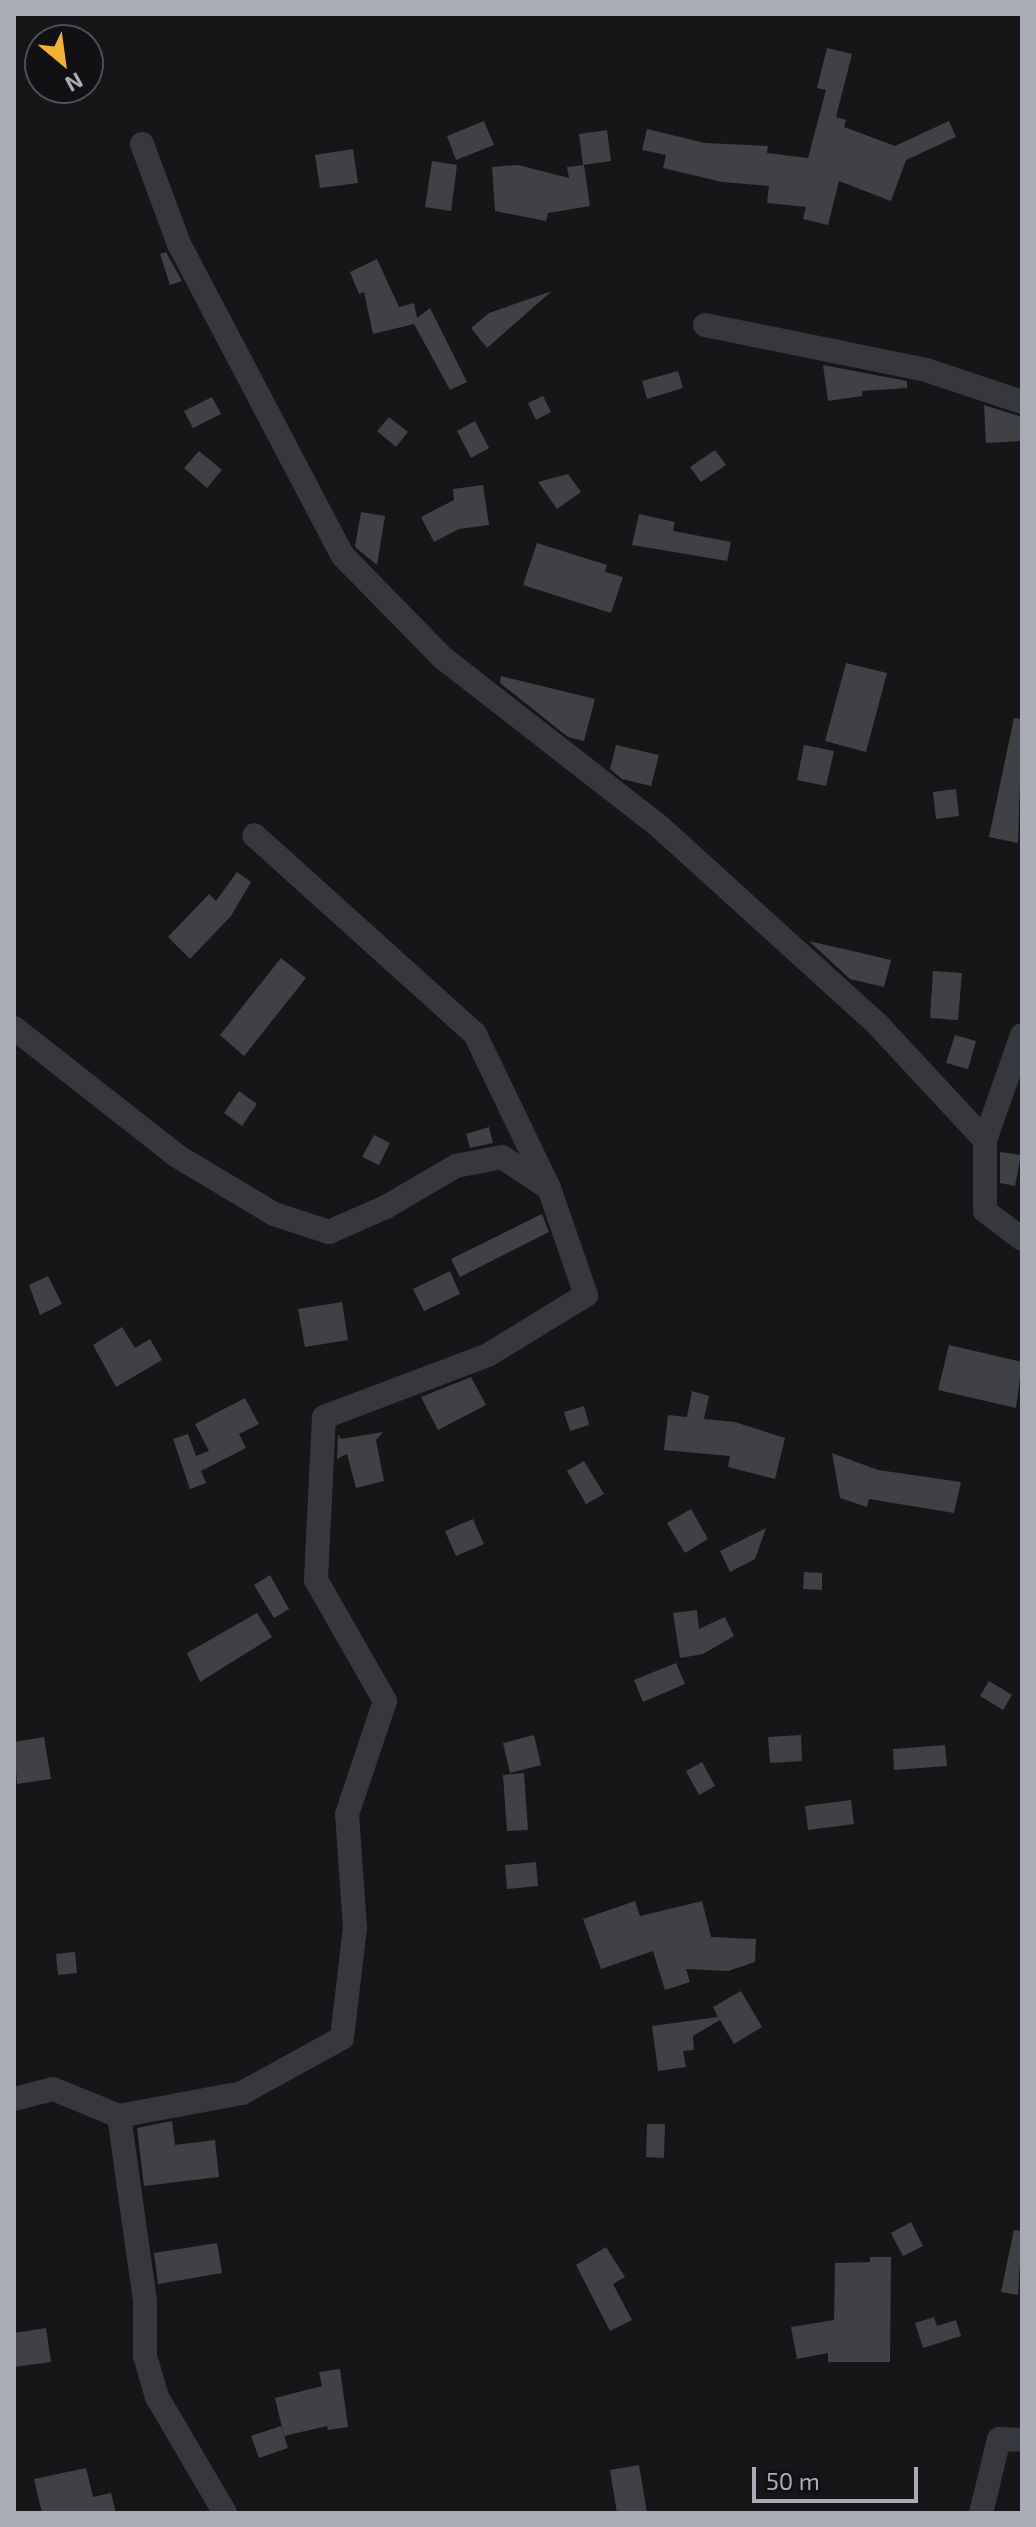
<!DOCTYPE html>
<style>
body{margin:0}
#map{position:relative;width:1036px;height:2527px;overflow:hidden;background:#161618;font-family:"Exo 2",sans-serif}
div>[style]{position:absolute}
.building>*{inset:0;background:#404145}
.minor>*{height:24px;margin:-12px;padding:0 12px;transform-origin:12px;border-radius:12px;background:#37383d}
span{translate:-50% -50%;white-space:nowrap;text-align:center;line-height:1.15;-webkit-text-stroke:6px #111113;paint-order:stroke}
.frame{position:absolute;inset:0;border:16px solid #a8adb8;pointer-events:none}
.north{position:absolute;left:24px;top:24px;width:80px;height:80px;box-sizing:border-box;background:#111113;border:2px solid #4d4f55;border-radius:50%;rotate:151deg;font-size:22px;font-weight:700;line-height:32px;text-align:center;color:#a8adb8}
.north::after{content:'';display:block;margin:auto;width:28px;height:36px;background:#f2b134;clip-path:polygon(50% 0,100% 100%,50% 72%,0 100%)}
.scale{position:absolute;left:752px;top:2467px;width:166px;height:36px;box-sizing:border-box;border:4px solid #a8adb8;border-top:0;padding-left:10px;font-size:24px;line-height:28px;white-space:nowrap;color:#a8adb8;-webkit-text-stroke:6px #111113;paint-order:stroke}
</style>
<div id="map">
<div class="building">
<div style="clip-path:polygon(827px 48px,852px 54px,836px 117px,846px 120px,844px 127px,895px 146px,949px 121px,956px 137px,906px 160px,891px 201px,839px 181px,828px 225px,803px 219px,806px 207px,767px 203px,769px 186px,722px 182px,663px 168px,666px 155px,642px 150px,647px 129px,705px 143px,768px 146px,767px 153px,808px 158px,826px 90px,817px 88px)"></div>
<div style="clip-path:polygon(484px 121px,494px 145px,456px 160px,447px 136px)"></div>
<div style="clip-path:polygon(607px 130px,611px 161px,583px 165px,579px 134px)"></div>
<div style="clip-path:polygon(353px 149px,358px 183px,320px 188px,315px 155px)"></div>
<div style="clip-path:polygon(432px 161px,457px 165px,451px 211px,425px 207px)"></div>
<div style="clip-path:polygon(518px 165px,569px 178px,567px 167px,584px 165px,590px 206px,548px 213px,546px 221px,495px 211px,492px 167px)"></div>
<div style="clip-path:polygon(166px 252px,182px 281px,170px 285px,160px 254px)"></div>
<div style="clip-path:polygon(377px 259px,399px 307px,414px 303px,417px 318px,430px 308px,467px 382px,450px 390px,414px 324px,373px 334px,364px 292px,359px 294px,350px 272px)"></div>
<div style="clip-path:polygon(552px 291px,487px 348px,471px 328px,489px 313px)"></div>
<div style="clip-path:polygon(823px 365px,907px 381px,907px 388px,862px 391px,862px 396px,828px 401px)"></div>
<div style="clip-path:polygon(678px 371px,683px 388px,647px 399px,642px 381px)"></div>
<div style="clip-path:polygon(543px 396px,551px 412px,536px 420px,528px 403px)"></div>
<div style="clip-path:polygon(212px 397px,221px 414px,193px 428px,184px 411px)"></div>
<div style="clip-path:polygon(984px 405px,1022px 417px,1022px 441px,986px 443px)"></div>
<div style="clip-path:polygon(389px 417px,408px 432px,396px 447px,377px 431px)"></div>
<div style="clip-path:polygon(475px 421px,489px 448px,471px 458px,457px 431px)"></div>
<div style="clip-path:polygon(715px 450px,726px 465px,701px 482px,690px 467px)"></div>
<div style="clip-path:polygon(199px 451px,222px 470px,207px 488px,184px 468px)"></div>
<div style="clip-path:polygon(568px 474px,581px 492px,557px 509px,538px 482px)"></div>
<div style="clip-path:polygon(483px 485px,489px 525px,459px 529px,434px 542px,421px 517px,454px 500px,453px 489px)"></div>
<div style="clip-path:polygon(361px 512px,385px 516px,377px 565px,355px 547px)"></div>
<div style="clip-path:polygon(639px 514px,675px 522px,673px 531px,731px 542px,727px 561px,632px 545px)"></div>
<div style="clip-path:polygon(537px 543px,607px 565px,605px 572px,623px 577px,611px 613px,523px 585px)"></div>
<div style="clip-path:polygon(846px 663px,887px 673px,866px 752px,825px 741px)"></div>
<div style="clip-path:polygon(501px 676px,595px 699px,584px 741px,568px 737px,500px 683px)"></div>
<div style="clip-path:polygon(1014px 718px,1022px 719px,1018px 843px,989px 837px)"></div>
<div style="clip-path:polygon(616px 745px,659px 755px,651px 786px,622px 779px,610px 769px)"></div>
<div style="clip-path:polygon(804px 745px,834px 751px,826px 786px,797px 780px)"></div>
<div style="clip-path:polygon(956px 789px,959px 816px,936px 819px,933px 792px)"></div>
<div style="clip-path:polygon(237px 872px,251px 882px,231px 916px,190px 959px,168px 937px,209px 894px,216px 901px)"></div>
<div style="clip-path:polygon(809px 941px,891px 960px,884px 987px,850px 979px)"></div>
<div style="clip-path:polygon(281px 958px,306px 978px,244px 1056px,220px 1035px)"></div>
<div style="clip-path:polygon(933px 971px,962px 973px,958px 1020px,930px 1018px)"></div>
<div style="clip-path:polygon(955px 1035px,976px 1041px,968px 1069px,946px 1063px)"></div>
<div style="clip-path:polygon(239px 1091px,257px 1104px,242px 1126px,224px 1113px)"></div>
<div style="clip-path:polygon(489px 1127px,493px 1143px,470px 1148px,466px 1134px)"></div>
<div style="clip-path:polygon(374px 1135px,390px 1143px,379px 1165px,362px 1157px)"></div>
<div style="clip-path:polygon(1000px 1152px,1021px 1155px,1015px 1186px,1000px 1183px)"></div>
<div style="clip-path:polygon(542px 1214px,549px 1232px,460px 1277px,451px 1259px)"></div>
<div style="clip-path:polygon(450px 1271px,460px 1294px,424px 1311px,413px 1289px)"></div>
<div style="clip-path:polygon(48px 1276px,62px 1304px,40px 1315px,29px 1285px)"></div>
<div style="clip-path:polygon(342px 1302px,348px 1340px,305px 1347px,298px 1309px)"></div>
<div style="clip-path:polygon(122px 1327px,135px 1348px,150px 1339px,162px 1360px,116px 1387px,93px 1345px)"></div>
<div style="clip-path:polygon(949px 1345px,1022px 1362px,1016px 1408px,938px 1390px)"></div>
<div style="clip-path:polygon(471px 1377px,486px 1405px,438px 1430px,421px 1397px)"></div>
<div style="clip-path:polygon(692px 1391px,709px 1396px,704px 1419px,735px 1422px,785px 1438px,775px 1479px,728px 1467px,730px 1456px,664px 1450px,668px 1415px,687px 1417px)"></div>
<div style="clip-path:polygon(245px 1398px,259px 1424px,239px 1434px,246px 1448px,201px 1471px,206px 1483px,190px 1489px,173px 1439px,188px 1434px,196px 1456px,209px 1451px,195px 1424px)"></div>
<div style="clip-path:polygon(584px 1406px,589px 1425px,570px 1431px,564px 1412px)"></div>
<div style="clip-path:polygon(383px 1432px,376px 1440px,384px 1481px,356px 1488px,347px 1454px,337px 1459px,338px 1434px,341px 1439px)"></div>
<div style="clip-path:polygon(832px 1453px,878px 1470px,961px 1482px,954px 1513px,869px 1499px,867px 1507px,840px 1498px)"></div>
<div style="clip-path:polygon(584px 1461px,604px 1494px,586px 1504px,567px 1471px)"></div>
<div style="clip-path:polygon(691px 1509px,708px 1539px,685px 1553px,667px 1523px)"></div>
<div style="clip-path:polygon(473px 1519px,484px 1544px,456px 1556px,445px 1531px)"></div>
<div style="clip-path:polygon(766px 1528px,755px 1559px,730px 1572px,720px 1551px)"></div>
<div style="clip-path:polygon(804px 1572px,822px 1573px,822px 1590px,803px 1589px)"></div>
<div style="clip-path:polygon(270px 1575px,289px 1609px,274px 1618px,254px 1585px)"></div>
<div style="clip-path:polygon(697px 1610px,699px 1629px,725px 1617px,734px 1636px,703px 1654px,680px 1658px,673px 1613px)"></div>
<div style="clip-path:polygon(257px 1613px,272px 1637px,200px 1682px,187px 1653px)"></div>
<div style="clip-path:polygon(676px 1663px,685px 1684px,643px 1702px,634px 1680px)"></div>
<div style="clip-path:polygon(989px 1681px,1012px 1695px,1003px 1710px,980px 1696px)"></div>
<div style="clip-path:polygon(534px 1735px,541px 1765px,510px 1773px,503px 1743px)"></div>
<div style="clip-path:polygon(801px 1735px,802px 1761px,770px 1763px,768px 1737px)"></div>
<div style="clip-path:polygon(44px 1737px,51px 1779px,17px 1784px,14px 1742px)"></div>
<div style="clip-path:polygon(945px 1745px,947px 1766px,894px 1770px,893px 1749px)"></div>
<div style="clip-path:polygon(702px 1762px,715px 1786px,699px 1795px,686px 1771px)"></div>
<div style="clip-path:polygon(524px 1773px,528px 1830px,507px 1831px,503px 1775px)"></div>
<div style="clip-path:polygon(851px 1800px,854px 1824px,808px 1830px,805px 1806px)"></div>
<div style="clip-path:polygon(536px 1862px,538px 1886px,507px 1889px,505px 1865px)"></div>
<div style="clip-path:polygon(635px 1901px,640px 1916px,702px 1901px,711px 1937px,756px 1939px,755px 1962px,728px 1971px,686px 1969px,690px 1982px,665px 1990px,653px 1951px,601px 1969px,583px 1919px)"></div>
<div style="clip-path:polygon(75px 1952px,77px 1973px,58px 1975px,56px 1954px)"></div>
<div style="clip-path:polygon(741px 1991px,762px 2027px,734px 2044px,720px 2020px,693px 2036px,694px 2050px,683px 2051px,686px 2067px,658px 2071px,652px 2026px,718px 2017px,713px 2007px)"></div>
<div style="clip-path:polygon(172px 2121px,175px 2145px,215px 2140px,219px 2177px,144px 2186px,137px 2128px)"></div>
<div style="clip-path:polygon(647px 2124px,665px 2124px,664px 2158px,646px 2157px)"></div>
<div style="clip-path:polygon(911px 2222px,923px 2246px,903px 2256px,891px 2233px)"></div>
<div style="clip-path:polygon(1014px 2230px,1022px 2231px,1018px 2295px,1001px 2292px)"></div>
<div style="clip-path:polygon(217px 2243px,222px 2273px,158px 2284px,154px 2253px)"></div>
<div style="clip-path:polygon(606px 2247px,625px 2277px,613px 2284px,632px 2320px,610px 2331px,576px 2265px)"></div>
<div style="clip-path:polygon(870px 2257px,891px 2257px,890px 2362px,828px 2362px,828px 2353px,797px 2359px,791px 2327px,834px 2320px,835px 2263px,870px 2262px)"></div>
<div style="clip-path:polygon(934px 2317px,937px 2326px,956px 2320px,961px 2336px,923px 2348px,915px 2323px)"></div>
<div style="clip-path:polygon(46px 2328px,51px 2362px,14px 2367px,14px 2333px)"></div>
<div style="clip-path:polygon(340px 2369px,348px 2427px,328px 2430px,327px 2426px,284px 2436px,275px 2398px,322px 2386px,319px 2372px)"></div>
<div style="clip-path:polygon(281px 2426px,288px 2448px,259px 2458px,251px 2436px)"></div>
<div style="clip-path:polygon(639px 2465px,647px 2513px,617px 2513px,610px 2470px)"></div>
<div style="clip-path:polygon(86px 2468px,93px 2497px,111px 2493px,116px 2513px,42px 2513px,34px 2479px)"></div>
</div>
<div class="minor">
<div style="left:142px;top:144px;width:107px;rotate:69.7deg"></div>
<div style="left:179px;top:244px;width:352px;rotate:62.3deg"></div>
<div style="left:343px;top:556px;width:143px;rotate:45.6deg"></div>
<div style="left:443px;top:658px;width:276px;rotate:37.9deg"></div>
<div style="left:661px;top:828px;width:294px;rotate:42.2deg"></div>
<div style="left:879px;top:1026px;width:156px;rotate:47.1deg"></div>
<div style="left:705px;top:325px;width:226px;rotate:11.5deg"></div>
<div style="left:926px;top:370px;width:101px;rotate:18.4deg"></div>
<div style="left:14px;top:1028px;width:207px;rotate:38.1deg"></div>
<div style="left:177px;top:1156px;width:113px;rotate:30.9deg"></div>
<div style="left:274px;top:1214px;width:58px;rotate:18.1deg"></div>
<div style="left:329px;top:1232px;width:62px;rotate:-23.7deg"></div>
<div style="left:386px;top:1207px;width:81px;rotate:-30.4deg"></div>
<div style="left:456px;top:1166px;width:47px;rotate:-11.1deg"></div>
<div style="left:502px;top:1157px;width:54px;rotate:33.7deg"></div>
<div style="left:1022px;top:1035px;width:111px;rotate:109.4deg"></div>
<div style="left:985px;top:1140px;width:71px;rotate:90deg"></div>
<div style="left:985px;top:1211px;width:46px;rotate:37.1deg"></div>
<div style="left:14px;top:2099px;width:40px;rotate:-14.4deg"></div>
<div style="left:53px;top:2089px;width:71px;rotate:22.2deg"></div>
<div style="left:119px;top:2116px;width:186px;rotate:82deg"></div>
<div style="left:145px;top:2300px;width:56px;rotate:90deg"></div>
<div style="left:145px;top:2356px;width:43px;rotate:73.7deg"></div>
<div style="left:157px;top:2397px;width:134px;rotate:59.6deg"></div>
<div style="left:119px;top:2116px;width:125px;rotate:-10.6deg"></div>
<div style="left:242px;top:2093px;width:114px;rotate:-28.8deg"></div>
<div style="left:342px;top:2038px;width:111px;rotate:-83.3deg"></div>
<div style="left:355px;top:1928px;width:114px;rotate:-94deg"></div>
<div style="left:347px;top:1814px;width:119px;rotate:-71.4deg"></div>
<div style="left:385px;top:1701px;width:139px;rotate:-119.7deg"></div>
<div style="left:316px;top:1580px;width:163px;rotate:-87.2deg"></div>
<div style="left:324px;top:1417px;width:175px;rotate:-20.7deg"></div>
<div style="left:488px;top:1355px;width:115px;rotate:-31.5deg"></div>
<div style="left:586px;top:1295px;width:113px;rotate:-109.1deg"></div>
<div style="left:549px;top:1188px;width:171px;rotate:-115.7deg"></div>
<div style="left:475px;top:1034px;width:297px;rotate:-138deg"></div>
<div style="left:981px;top:2513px;width:76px;rotate:-76.3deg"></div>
<div style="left:999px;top:2439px;width:23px;rotate:2deg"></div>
</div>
<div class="frame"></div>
<div class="north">N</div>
<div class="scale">50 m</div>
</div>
